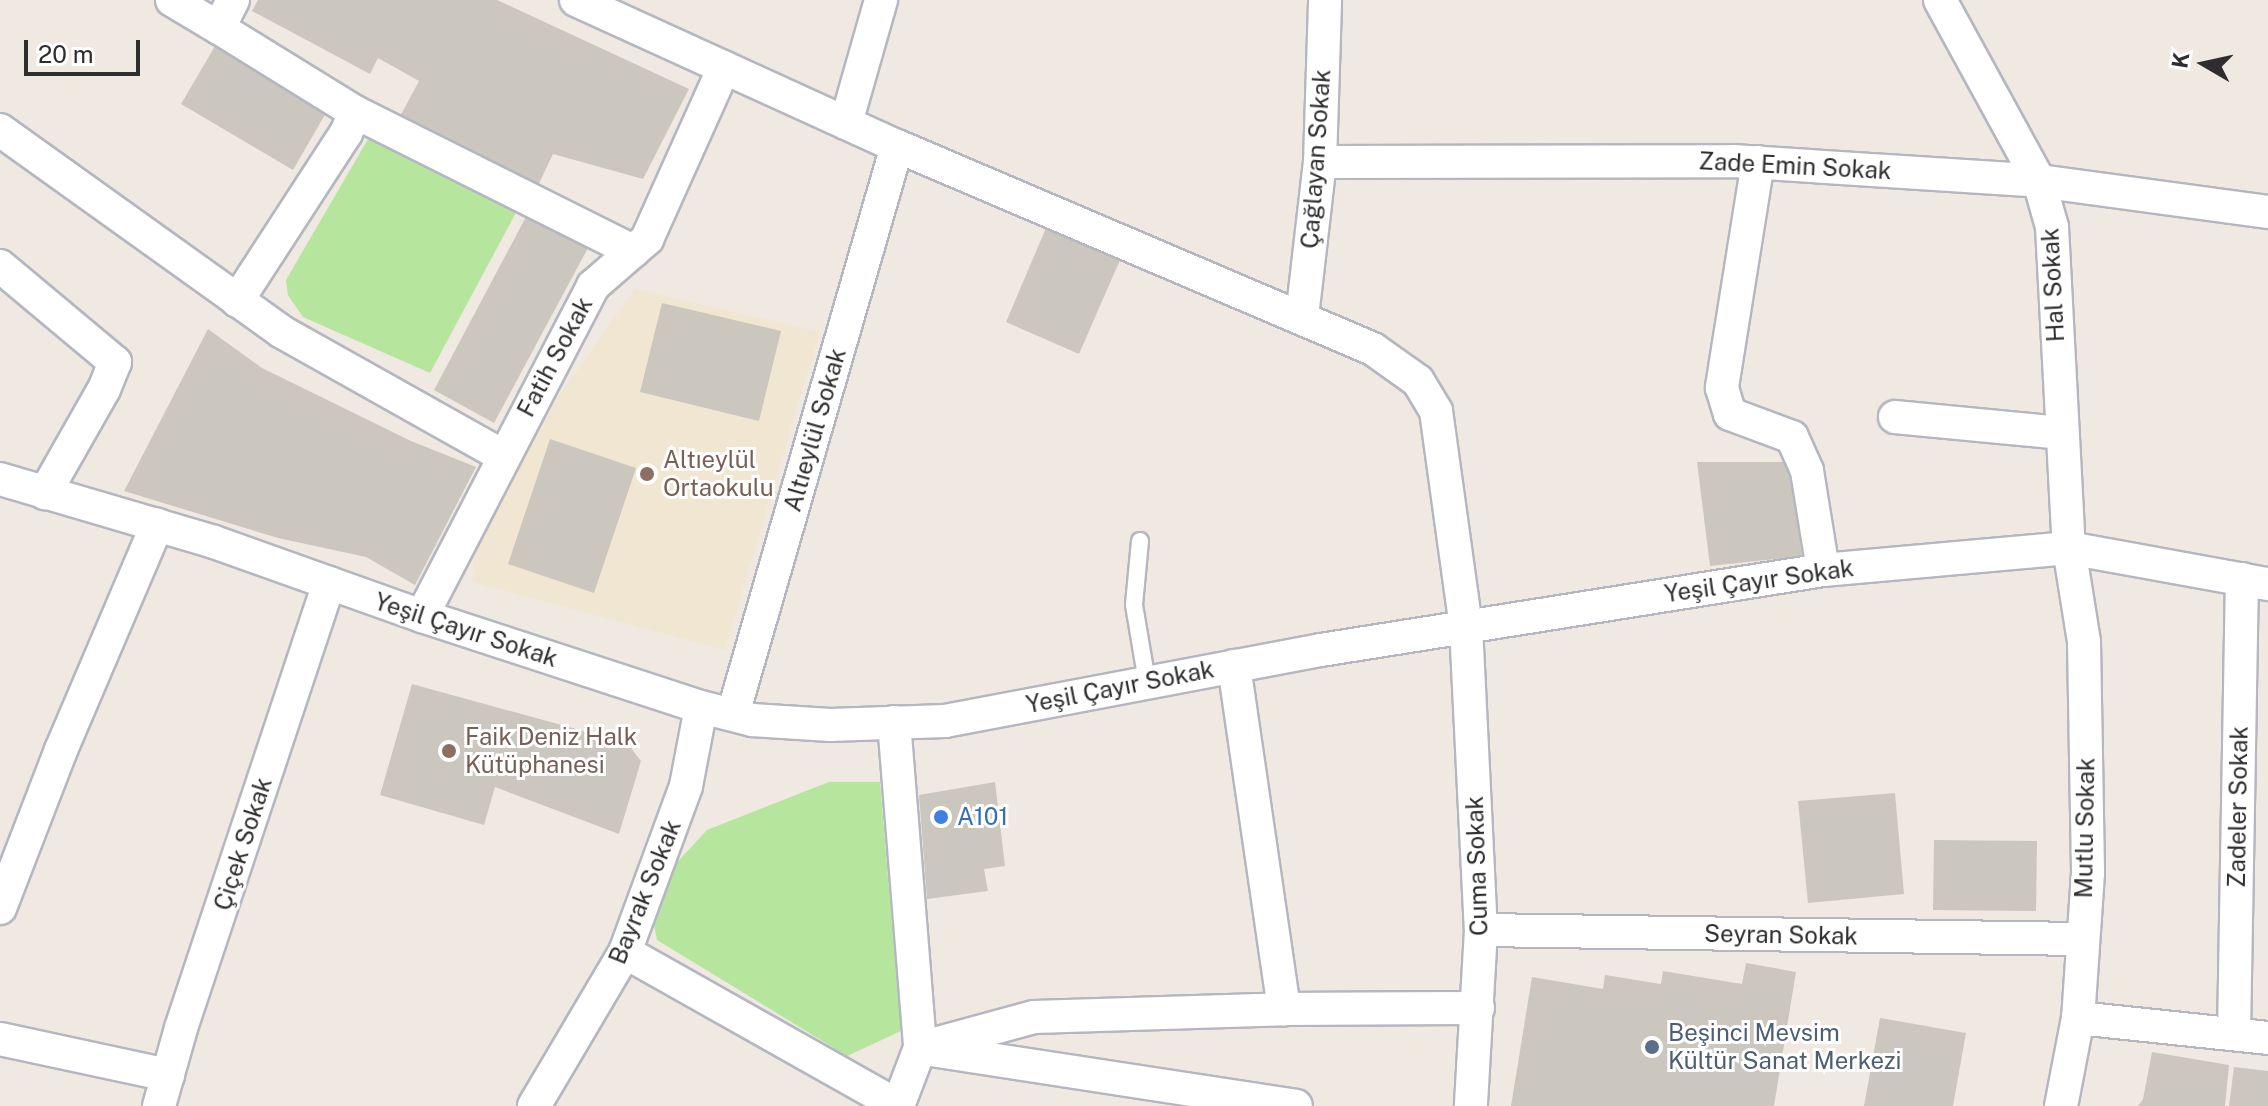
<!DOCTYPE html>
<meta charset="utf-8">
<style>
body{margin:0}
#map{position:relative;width:2268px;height:1106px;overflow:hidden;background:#efe9e1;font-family:"Public Sans",sans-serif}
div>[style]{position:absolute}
.education>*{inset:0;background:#f0e6d1}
.green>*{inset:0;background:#b6e59e}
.building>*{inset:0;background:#cbc7bf}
.roads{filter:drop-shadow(2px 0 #b4b7c1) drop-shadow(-2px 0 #b4b7c1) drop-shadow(0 2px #b4b7c1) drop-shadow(0 -2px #b4b7c1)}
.service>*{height:16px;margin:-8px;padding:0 8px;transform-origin:8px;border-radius:8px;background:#fff}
.minor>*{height:32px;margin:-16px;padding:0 16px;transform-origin:16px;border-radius:16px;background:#fff}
.dots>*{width:22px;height:22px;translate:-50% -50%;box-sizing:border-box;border:4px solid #fff;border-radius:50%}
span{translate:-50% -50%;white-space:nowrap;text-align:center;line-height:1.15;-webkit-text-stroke:6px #fff;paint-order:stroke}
.street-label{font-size:24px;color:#2e2e2e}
.education-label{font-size:24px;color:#785e54}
.left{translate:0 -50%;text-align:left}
.shop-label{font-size:24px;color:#366cbe}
.service-label{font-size:24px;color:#4e5e75}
.north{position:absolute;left:2164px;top:24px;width:80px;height:80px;-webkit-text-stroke:6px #fff;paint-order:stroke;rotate:279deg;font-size:22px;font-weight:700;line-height:32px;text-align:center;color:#2e2e2e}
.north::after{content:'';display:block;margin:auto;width:28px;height:36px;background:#2e2e2e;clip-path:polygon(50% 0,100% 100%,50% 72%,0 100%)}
.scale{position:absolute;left:24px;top:40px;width:116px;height:36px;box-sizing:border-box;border:4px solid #2e2e2e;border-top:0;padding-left:10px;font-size:24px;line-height:28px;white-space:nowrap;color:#2e2e2e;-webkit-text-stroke:6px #fff;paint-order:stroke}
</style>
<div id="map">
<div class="education">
<div style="clip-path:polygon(635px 289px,820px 332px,725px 650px,472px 582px,474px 552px,558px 397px)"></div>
</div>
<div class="green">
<div style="clip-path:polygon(371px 134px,519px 207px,430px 373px,303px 317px,288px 295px,286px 280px)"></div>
<div style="clip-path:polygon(829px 782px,880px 782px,901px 1031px,847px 1056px,657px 940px,653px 920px,670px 870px,707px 830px)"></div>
</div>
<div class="building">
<div style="clip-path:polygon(258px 0,497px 0,689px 89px,643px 179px,553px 154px,535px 192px,397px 122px,419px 81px,378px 58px,370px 74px,252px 11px)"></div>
<div style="clip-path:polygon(218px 41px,330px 106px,293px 170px,181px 104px)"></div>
<div style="clip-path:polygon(528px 213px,589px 246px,494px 423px,434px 390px)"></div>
<div style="clip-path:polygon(1046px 228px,1120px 260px,1079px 354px,1006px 322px)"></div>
<div style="clip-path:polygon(662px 303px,781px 331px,759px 421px,640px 392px)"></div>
<div style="clip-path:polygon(208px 329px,262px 368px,411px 441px,476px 467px,415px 585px,366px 557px,278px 538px,124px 491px)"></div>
<div style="clip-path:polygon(550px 439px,636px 468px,594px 593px,508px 564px)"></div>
<div style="clip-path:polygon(1697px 462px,1789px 462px,1802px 556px,1710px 566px)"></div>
<div style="clip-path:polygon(412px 684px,627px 743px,641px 761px,619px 834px,495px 787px,484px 825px,380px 795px)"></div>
<div style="clip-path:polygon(995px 782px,1005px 866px,984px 869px,988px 891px,927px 899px,919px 795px)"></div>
<div style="clip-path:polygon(1895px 793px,1904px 894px,1808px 903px,1798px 801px)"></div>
<div style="clip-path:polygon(1934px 840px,2037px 841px,2036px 911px,1933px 910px)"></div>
<div style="clip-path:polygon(1746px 963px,1796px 972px,1774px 1106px,1511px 1106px,1532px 977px,1603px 989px,1605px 975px,1661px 984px,1663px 971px,1742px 984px)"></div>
<div style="clip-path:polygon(1880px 1018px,1966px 1033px,1953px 1106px,1864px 1106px)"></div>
<div style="clip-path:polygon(2152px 1052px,2229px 1065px,2225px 1106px,2138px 1106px,2143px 1099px)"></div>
<div style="clip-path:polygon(2234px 1067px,2268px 1071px,2268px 1106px,2229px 1106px)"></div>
</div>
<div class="roads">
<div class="service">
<div style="left:1140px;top:541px;width:64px;rotate:95.4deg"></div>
<div style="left:1134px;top:605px;width:78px;rotate:80.4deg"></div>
</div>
<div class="minor">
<div style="left:172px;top:0;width:55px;rotate:30.8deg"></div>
<div style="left:233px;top:0;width:31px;rotate:117deg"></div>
<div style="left:219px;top:28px;width:160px;rotate:31.7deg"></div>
<div style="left:355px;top:112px;width:23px;rotate:113deg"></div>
<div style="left:346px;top:133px;width:200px;rotate:123deg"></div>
<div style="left:576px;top:0;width:353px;rotate:24.5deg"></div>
<div style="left:897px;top:146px;width:517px;rotate:23.1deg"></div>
<div style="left:1373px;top:349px;width:55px;rotate:35.4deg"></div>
<div style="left:1418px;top:381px;width:35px;rotate:59deg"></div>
<div style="left:1436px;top:411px;width:217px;rotate:82.1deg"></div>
<div style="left:1466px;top:626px;width:304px;rotate:87.2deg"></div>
<div style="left:1481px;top:930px;width:176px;rotate:93.3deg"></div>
<div style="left:1940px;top:0;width:206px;rotate:61.3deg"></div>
<div style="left:2039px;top:181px;width:48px;rotate:74.2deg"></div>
<div style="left:2052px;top:227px;width:321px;rotate:87deg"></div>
<div style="left:2069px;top:548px;width:95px;rotate:80.9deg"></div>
<div style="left:2084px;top:642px;width:231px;rotate:89deg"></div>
<div style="left:2088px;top:873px;width:145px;rotate:93.9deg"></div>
<div style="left:2078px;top:1018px;width:90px;rotate:100.9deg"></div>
<div style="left:355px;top:112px;width:311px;rotate:26.6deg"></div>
<div style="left:846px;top:123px;width:128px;rotate:-74.1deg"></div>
<div style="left:0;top:130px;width:347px;rotate:35.6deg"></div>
<div style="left:282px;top:332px;width:253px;rotate:29.3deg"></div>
<div style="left:1320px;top:162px;width:413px;rotate:-0.1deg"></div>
<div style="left:1733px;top:161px;width:307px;rotate:3.7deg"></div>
<div style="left:2039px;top:181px;width:231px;rotate:7.7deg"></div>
<div style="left:1758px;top:162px;width:229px;rotate:99.1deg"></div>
<div style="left:1722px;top:388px;width:27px;rotate:73deg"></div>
<div style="left:1730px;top:414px;width:66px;rotate:20.4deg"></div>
<div style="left:1792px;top:437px;width:37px;rotate:66deg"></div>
<div style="left:1807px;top:471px;width:100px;rotate:80.8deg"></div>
<div style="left:0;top:266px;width:150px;rotate:39.9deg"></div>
<div style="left:115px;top:362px;width:29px;rotate:112deg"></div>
<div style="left:104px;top:389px;width:120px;rotate:119.6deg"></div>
<div style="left:1302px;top:317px;width:156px;rotate:-83.4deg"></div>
<div style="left:1320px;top:162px;width:162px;rotate:-88.2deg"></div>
<div style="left:1895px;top:417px;width:166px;rotate:5.5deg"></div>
<div style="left:0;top:479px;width:223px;rotate:16.4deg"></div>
<div style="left:214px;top:542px;width:221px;rotate:19.6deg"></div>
<div style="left:422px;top:616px;width:293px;rotate:18.1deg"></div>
<div style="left:701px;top:707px;width:53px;rotate:14.3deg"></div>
<div style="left:752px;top:720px;width:78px;rotate:3.7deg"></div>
<div style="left:830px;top:725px;width:115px;rotate:-2deg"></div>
<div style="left:945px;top:721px;width:383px;rotate:-10.7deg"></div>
<div style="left:1321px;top:650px;width:508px;rotate:-9.05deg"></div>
<div style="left:1823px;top:570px;width:247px;rotate:-5.1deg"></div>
<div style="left:2069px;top:548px;width:202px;rotate:10.3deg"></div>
<div style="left:422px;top:616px;width:372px;rotate:-62.6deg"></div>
<div style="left:593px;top:286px;width:72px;rotate:-41deg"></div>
<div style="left:647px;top:239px;width:188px;rotate:-65.8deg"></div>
<div style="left:1234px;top:666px;width:347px;rotate:81.7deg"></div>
<div style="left:733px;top:714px;width:591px;rotate:-73.89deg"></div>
<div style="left:894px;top:722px;width:327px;rotate:85.4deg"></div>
<div style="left:920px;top:1048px;width:62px;rotate:110.8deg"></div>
<div style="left:0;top:908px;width:169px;rotate:-68.9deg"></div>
<div style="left:61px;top:750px;width:245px;rotate:-66.9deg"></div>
<div style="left:1481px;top:930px;width:600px;rotate:0.86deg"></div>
<div style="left:625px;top:952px;width:313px;rotate:29.4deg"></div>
<div style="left:2078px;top:1018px;width:191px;rotate:6deg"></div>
<div style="left:2234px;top:1034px;width:455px;rotate:-89deg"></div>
<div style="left:0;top:1039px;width:172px;rotate:12.1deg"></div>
<div style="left:920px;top:1048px;width:118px;rotate:-15.2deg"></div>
<div style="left:1034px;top:1017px;width:250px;rotate:-1.8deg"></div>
<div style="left:1284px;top:1009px;width:194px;rotate:-0.3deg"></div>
<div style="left:931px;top:1050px;width:369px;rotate:8.7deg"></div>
<div style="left:159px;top:1106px;width:81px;rotate:-74.2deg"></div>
<div style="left:181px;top:1028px;width:469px;rotate:-71.6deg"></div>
<div style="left:534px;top:1106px;width:179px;rotate:-59.4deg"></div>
<div style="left:625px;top:952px;width:177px;rotate:-69.8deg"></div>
<div style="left:686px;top:786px;width:80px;rotate:-79.2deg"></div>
</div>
</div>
<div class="dots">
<div style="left:647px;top:474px;background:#8d6e63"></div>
<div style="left:449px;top:751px;background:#8d6e63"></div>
<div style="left:941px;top:817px;background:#3f7fe0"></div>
<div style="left:1652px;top:1047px;background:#5c6f8a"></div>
</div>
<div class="street-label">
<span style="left:1316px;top:159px;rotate:-86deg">Çağlayan Sokak</span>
<span style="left:1795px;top:166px;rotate:3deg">Zade Emin Sokak</span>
<span style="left:2053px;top:285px;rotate:-93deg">Hal Sokak</span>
<span style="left:555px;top:357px;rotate:-62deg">Fatih Sokak</span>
<span style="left:815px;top:430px;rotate:-74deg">Altıeylül Sokak</span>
<span style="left:1759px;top:581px;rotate:-8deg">Yeşil Çayır Sokak</span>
<span style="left:466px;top:630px;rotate:18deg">Yeşil Çayır Sokak</span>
<span style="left:1120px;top:687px;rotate:-11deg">Yeşil Çayır Sokak</span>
<span style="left:2238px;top:807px;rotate:-89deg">Zadeler Sokak</span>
<span style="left:2085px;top:828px;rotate:-89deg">Mutlu Sokak</span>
<span style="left:243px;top:844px;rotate:-72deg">Çiçek Sokak</span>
<span style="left:1477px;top:866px;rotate:-92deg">Cuma Sokak</span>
<span style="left:645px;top:892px;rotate:-68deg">Bayrak Sokak</span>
<span style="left:1781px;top:935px;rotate:1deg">Seyran Sokak</span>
</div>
<div class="education-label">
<span class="left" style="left:663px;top:474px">Altıeylül<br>Ortaokulu</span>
<span class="left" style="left:465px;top:751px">Faik Deniz Halk<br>Kütüphanesi</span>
</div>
<div class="shop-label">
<span class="left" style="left:957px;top:817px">A101</span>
</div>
<div class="service-label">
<span class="left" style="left:1668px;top:1047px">Beşinci Mevsim<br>Kültür Sanat Merkezi</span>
</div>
<div class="north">K</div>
<div class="scale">20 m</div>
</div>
